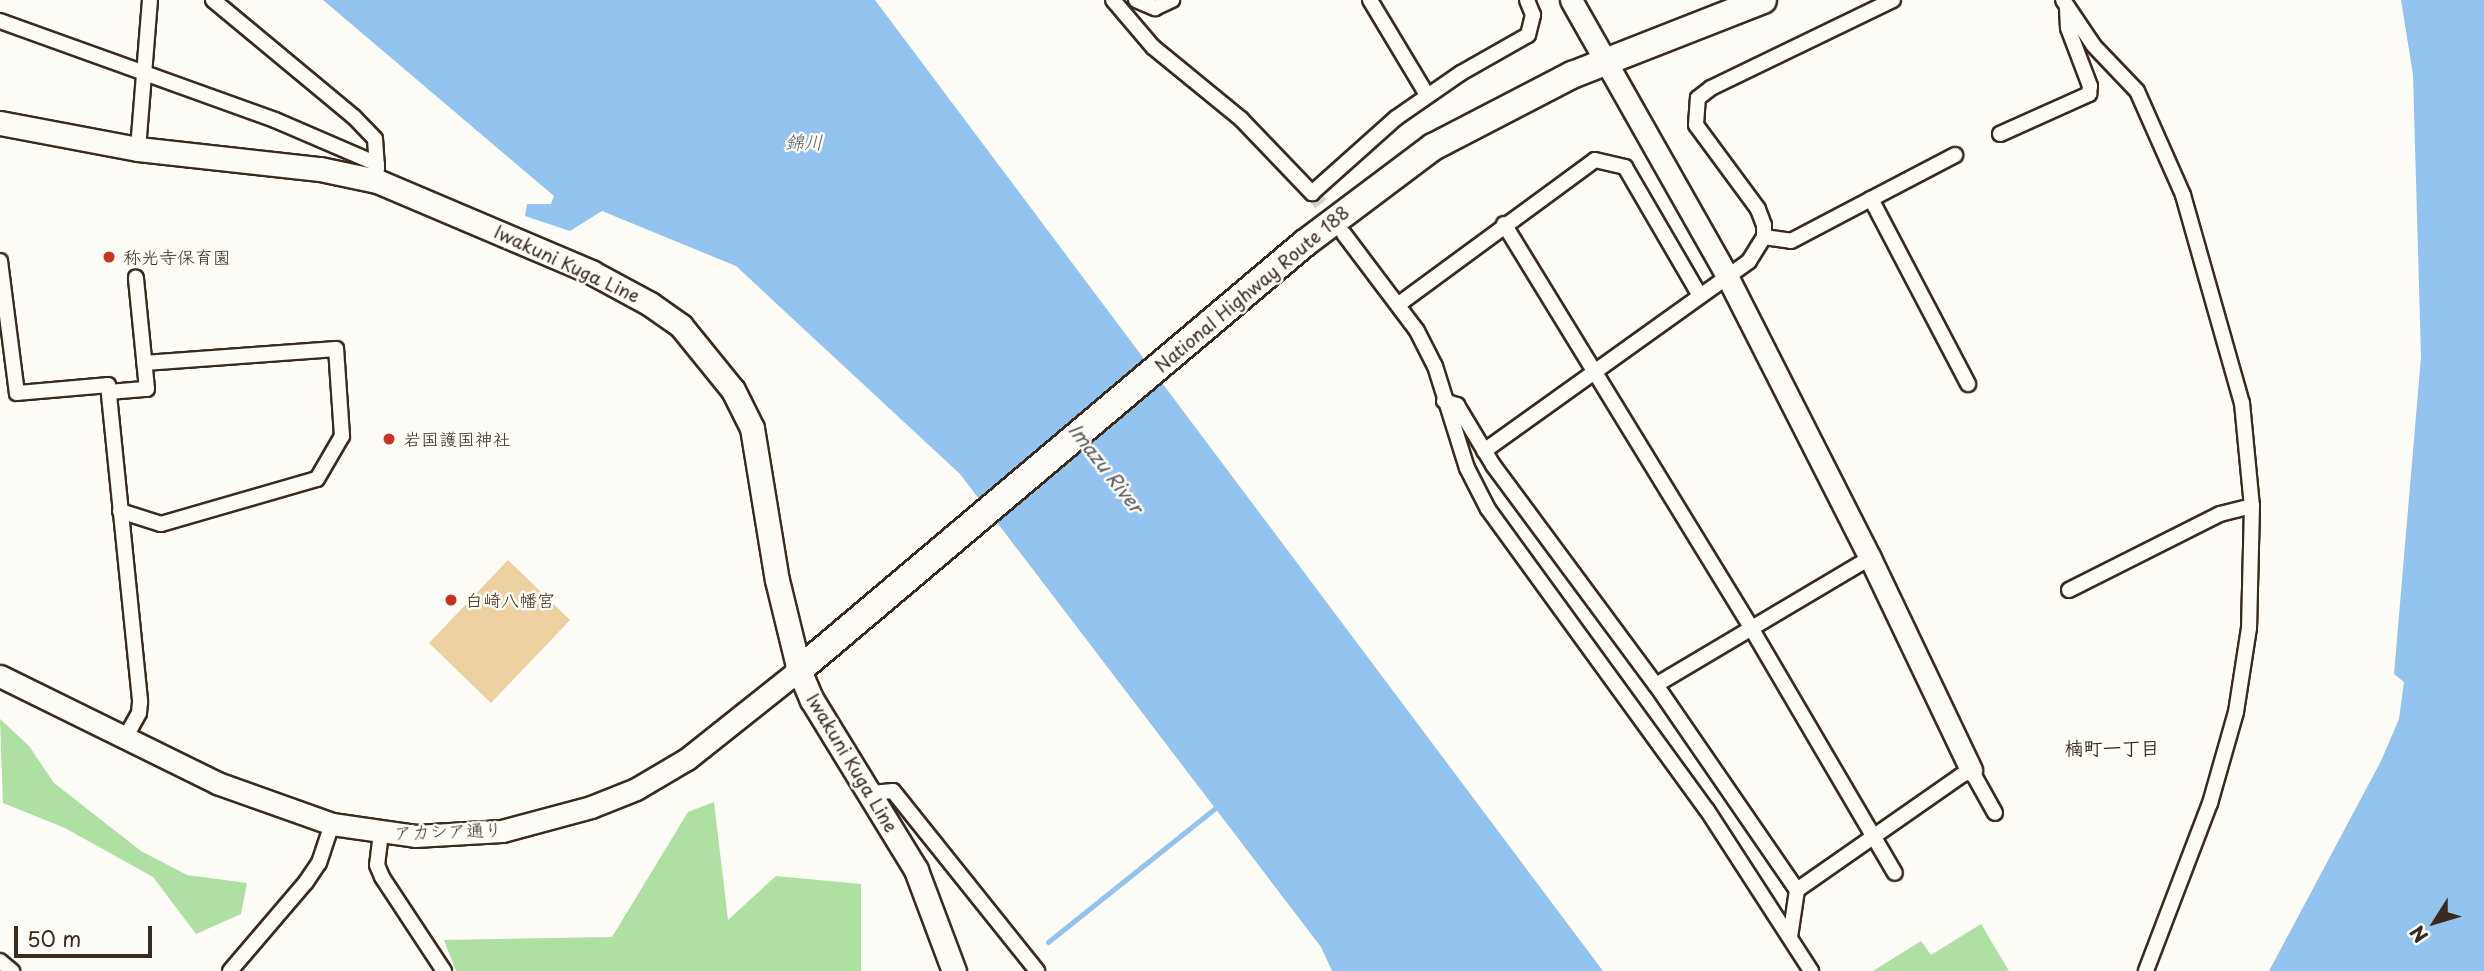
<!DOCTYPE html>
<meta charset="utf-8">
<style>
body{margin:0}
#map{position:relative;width:2484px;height:971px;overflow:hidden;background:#fdfcf7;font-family:"Playpen Sans","Klee One",sans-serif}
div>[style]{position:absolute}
.green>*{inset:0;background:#ade0a1}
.water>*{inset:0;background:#93c3ef}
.stream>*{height:5px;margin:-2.5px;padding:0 2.5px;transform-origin:2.5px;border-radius:2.5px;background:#93c3ef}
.building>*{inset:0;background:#edd1a1}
.street-tunnel>*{height:14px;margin-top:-7px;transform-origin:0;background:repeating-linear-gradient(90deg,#d6d2cc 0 14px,transparent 0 21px)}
.roads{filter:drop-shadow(2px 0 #3b2a1e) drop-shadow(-2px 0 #3b2a1e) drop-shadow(0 2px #3b2a1e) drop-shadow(0 -2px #3b2a1e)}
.street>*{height:14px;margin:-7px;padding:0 7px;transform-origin:7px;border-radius:7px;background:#fdfcf7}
.secondary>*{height:21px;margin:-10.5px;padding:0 10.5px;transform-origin:10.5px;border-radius:10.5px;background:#fdfcf7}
.primary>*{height:23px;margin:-11.5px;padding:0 11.5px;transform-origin:11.5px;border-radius:11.5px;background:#fdfcf7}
.highway>*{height:26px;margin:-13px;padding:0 13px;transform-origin:13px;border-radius:13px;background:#fdfcf7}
.dots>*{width:19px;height:19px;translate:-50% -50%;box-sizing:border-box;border:4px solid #fdfcf7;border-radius:50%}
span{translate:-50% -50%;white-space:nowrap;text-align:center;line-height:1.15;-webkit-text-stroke:5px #fdfcf7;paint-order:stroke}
.poi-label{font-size:18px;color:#3b2a1e}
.left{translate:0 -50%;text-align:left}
.street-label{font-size:18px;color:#3b2a1e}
.water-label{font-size:19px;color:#55585d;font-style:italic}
.neighbourhood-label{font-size:19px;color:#3b2a1e;font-weight:700}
.north{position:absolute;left:2400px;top:887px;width:70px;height:70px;-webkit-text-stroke:5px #fdfcf7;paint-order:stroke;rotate:233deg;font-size:19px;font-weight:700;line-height:28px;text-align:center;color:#3b2a1e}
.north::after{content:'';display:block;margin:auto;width:24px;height:32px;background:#3b2a1e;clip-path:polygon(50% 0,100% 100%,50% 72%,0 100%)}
.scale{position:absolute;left:14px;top:926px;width:138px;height:32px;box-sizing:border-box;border:4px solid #3b2a1e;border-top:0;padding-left:9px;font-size:21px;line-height:24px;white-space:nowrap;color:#3b2a1e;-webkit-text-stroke:5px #fdfcf7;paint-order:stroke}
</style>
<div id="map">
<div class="green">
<div style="clip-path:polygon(0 719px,29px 746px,54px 783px,141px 851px,187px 875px,247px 883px,241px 914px,196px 934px,153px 877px,65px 828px,3px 803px)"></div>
<div style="clip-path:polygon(714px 802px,728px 920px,776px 876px,861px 884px,861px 971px,456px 971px,444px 940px,612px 937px,688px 812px)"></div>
<div style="clip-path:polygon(1981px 924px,2009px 971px,1873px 971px,1921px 941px,1931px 955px)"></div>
</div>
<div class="water">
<div style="clip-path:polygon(323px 0,875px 0,1603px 971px,1332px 971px,1321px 947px,960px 474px,736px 266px,602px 211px,570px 231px,525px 216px,527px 204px,551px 204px,554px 196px)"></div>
<div style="clip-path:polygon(2401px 0,2484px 0,2484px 971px,2269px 971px,2381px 761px,2399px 719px,2404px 682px,2394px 674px,2421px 357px,2413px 75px)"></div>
</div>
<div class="stream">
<div style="left:1048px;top:942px;width:214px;rotate:-38.7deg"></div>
</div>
<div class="building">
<div style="clip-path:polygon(508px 560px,570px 620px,491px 703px,429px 643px)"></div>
</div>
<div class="street-tunnel">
<div style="left:1312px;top:193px;width:41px;rotate:52deg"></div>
</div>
<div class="roads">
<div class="street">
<div style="left:213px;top:0;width:183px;rotate:39.7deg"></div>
<div style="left:354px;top:117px;width:30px;rotate:46deg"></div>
<div style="left:375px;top:139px;width:30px;rotate:86deg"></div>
<div style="left:1113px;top:0;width:62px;rotate:49.6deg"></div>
<div style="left:1153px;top:47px;width:114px;rotate:39.3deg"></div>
<div style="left:1241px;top:119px;width:103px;rotate:46.2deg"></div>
<div style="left:1312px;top:193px;width:113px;rotate:-41.8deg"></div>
<div style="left:1396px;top:118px;width:79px;rotate:-34.7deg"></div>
<div style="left:1461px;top:73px;width:77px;rotate:-29.6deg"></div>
<div style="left:1528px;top:35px;width:21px;rotate:-76deg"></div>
<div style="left:1533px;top:15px;width:16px;rotate:-112deg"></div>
<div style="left:1136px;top:0;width:21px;rotate:23deg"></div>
<div style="left:1155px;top:8px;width:19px;rotate:-25deg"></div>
<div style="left:1370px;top:0;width:111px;rotate:59deg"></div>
<div style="left:2063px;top:0;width:55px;rotate:56deg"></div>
<div style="left:2094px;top:46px;width:62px;rotate:46.3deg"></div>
<div style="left:2137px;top:91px;width:114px;rotate:66.1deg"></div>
<div style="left:2183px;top:195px;width:216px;rotate:74.2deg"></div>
<div style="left:2242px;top:403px;width:103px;rotate:84.5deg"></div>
<div style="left:2252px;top:506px;width:122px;rotate:91.4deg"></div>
<div style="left:2249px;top:628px;width:85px;rotate:98.8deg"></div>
<div style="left:2236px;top:712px;width:95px;rotate:105.9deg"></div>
<div style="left:2210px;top:803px;width:180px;rotate:110.9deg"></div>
<div style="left:0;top:21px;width:292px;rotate:19.8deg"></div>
<div style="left:275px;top:120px;width:111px;rotate:23.3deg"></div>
<div style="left:2000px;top:134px;width:98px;rotate:-24.2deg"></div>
<div style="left:2089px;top:94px;width:8px;rotate:-83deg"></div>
<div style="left:2090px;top:86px;width:62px;rotate:-110.8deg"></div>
<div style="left:2068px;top:28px;width:19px;rotate:-93deg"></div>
<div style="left:138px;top:149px;width:149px;rotate:-85.4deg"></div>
<div style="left:1871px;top:199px;width:95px;rotate:-27.6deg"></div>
<div style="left:1504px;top:224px;width:471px;rotate:58.5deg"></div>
<div style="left:1750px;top:626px;width:286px;rotate:59.6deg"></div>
<div style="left:1344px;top:234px;width:121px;rotate:53deg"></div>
<div style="left:1417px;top:331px;width:39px;rotate:63deg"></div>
<div style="left:1435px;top:366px;width:107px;rotate:72.6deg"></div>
<div style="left:1467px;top:468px;width:46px;rotate:62.9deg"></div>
<div style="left:1488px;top:509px;width:372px;rotate:54deg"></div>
<div style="left:1707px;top:810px;width:192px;rotate:57.1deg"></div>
<div style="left:1764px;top:237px;width:27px;rotate:8deg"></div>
<div style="left:1791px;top:241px;width:90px;rotate:-27.7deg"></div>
<div style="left:1871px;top:199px;width:209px;rotate:62.3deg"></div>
<div style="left:0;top:261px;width:133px;rotate:82.7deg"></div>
<div style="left:17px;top:393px;width:91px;rotate:-5deg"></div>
<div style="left:108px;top:385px;width:319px;rotate:84.2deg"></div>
<div style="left:140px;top:702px;width:11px;rotate:95deg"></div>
<div style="left:139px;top:713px;width:29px;rotate:119deg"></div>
<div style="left:1399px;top:304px;width:243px;rotate:-36.3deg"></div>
<div style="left:1595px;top:160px;width:31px;rotate:13deg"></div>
<div style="left:1625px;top:167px;width:147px;rotate:59.8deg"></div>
<div style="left:109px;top:392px;width:38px;rotate:-5deg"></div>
<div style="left:147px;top:389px;width:112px;rotate:-95.7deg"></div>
<div style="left:1444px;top:401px;width:14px;rotate:17deg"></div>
<div style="left:1457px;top:405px;width:70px;rotate:59deg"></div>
<div style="left:1493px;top:465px;width:274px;rotate:53.5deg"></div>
<div style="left:1656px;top:685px;width:249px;rotate:55.5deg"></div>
<div style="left:1484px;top:451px;width:326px;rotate:-35.6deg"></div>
<div style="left:1749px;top:261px;width:28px;rotate:-58deg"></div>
<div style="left:1764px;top:237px;width:12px;rotate:-90deg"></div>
<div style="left:1764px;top:225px;width:17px;rotate:-111deg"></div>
<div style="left:1758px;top:209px;width:104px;rotate:-126.4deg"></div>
<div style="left:1696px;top:125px;width:27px;rotate:-86deg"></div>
<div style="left:1698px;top:98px;width:16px;rotate:-38deg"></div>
<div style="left:1711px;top:88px;width:202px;rotate:-25.8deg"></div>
<div style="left:120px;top:511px;width:43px;rotate:17.6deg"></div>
<div style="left:161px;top:524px;width:162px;rotate:-16.1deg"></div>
<div style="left:317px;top:479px;width:50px;rotate:-59.8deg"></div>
<div style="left:342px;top:436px;width:87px;rotate:-93.9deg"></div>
<div style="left:336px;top:349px;width:192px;rotate:175.8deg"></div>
<div style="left:2069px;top:590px;width:169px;rotate:-26.7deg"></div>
<div style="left:2220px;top:514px;width:33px;rotate:-14deg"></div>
<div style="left:1656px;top:685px;width:249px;rotate:-30.7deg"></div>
<div style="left:871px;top:793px;width:22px;rotate:-5deg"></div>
<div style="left:893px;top:791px;width:231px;rotate:51.3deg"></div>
<div style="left:381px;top:833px;width:32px;rotate:97deg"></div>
<div style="left:377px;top:865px;width:13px;rotate:67deg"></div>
<div style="left:382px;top:877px;width:113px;rotate:56.6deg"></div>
<div style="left:1790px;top:937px;width:48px;rotate:-81.5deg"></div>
<div style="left:1797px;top:890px;width:201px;rotate:-34.9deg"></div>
<div style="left:1962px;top:775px;width:10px;rotate:-29deg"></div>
<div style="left:1971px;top:770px;width:49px;rotate:60.8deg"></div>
<div style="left:0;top:961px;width:16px;rotate:40deg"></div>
<div style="left:230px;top:971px;width:117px;rotate:-49.5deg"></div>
<div style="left:306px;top:882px;width:23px;rotate:-56deg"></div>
<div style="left:319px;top:863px;width:41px;rotate:-71.6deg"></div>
</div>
<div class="secondary">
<div style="left:1571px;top:0;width:317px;rotate:60.5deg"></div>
<div style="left:1727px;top:276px;width:316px;rotate:63.1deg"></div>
<div style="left:1870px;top:558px;width:235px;rotate:64.5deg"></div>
<div style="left:0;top:676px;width:242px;rotate:26.2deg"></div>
<div style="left:217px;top:783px;width:122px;rotate:19.6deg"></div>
<div style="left:332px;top:824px;width:84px;rotate:8.2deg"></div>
<div style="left:415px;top:836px;width:87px;rotate:-3.3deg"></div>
<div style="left:502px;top:831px;width:92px;rotate:-15.1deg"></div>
<div style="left:591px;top:807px;width:48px;rotate:-21.8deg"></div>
<div style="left:636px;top:789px;width:59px;rotate:-30.5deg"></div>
<div style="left:687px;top:759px;width:143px;rotate:-38.5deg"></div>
</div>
<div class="primary">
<div style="left:0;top:123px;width:140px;rotate:10.7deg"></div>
<div style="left:138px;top:149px;width:183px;rotate:6.3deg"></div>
<div style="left:320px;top:169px;width:58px;rotate:11.9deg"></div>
<div style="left:377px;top:181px;width:233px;rotate:23deg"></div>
<div style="left:591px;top:272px;width:67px;rotate:28.5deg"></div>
<div style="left:650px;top:304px;width:38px;rotate:35deg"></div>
<div style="left:681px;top:326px;width:82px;rotate:50.9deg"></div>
<div style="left:733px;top:390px;width:42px;rotate:63.4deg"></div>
<div style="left:752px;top:428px;width:154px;rotate:80.7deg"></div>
<div style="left:777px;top:580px;width:93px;rotate:76.3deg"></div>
<div style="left:799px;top:670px;width:33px;rotate:67deg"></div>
<div style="left:812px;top:700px;width:199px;rotate:58.5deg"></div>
<div style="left:916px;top:870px;width:108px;rotate:69.4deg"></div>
</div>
<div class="highway">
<div style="left:799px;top:670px;width:662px;rotate:-40.16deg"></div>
<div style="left:1305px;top:243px;width:160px;rotate:-36.9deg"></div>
<div style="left:1433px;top:147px;width:157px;rotate:-27.4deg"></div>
<div style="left:1572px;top:75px;width:205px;rotate:-21.4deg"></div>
</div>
</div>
<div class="dots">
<div style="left:109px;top:257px;background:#c8321e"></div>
<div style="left:389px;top:439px;background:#c8321e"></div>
<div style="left:451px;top:600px;background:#c8321e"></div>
</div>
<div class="poi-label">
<span class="left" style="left:123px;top:257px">称光寺保育園</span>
<span class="left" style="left:403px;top:439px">岩国護国神社</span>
<span class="left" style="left:465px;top:600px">白崎八幡宮</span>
</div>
<div class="street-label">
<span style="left:567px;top:264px;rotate:25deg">Iwakuni Kuga Line</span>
<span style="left:1252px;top:289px;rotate:-40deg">National Highway Route 188</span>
<span style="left:852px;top:763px;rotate:59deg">Iwakuni Kuga Line</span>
<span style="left:448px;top:831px;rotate:-2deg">アカシア通り</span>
</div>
<div class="water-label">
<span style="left:804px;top:142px">錦川</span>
<span style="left:1106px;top:468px;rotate:52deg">Imazu River</span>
</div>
<div class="neighbourhood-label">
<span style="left:2112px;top:748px">楠町一丁目</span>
</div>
<div class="north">N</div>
<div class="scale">50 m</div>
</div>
